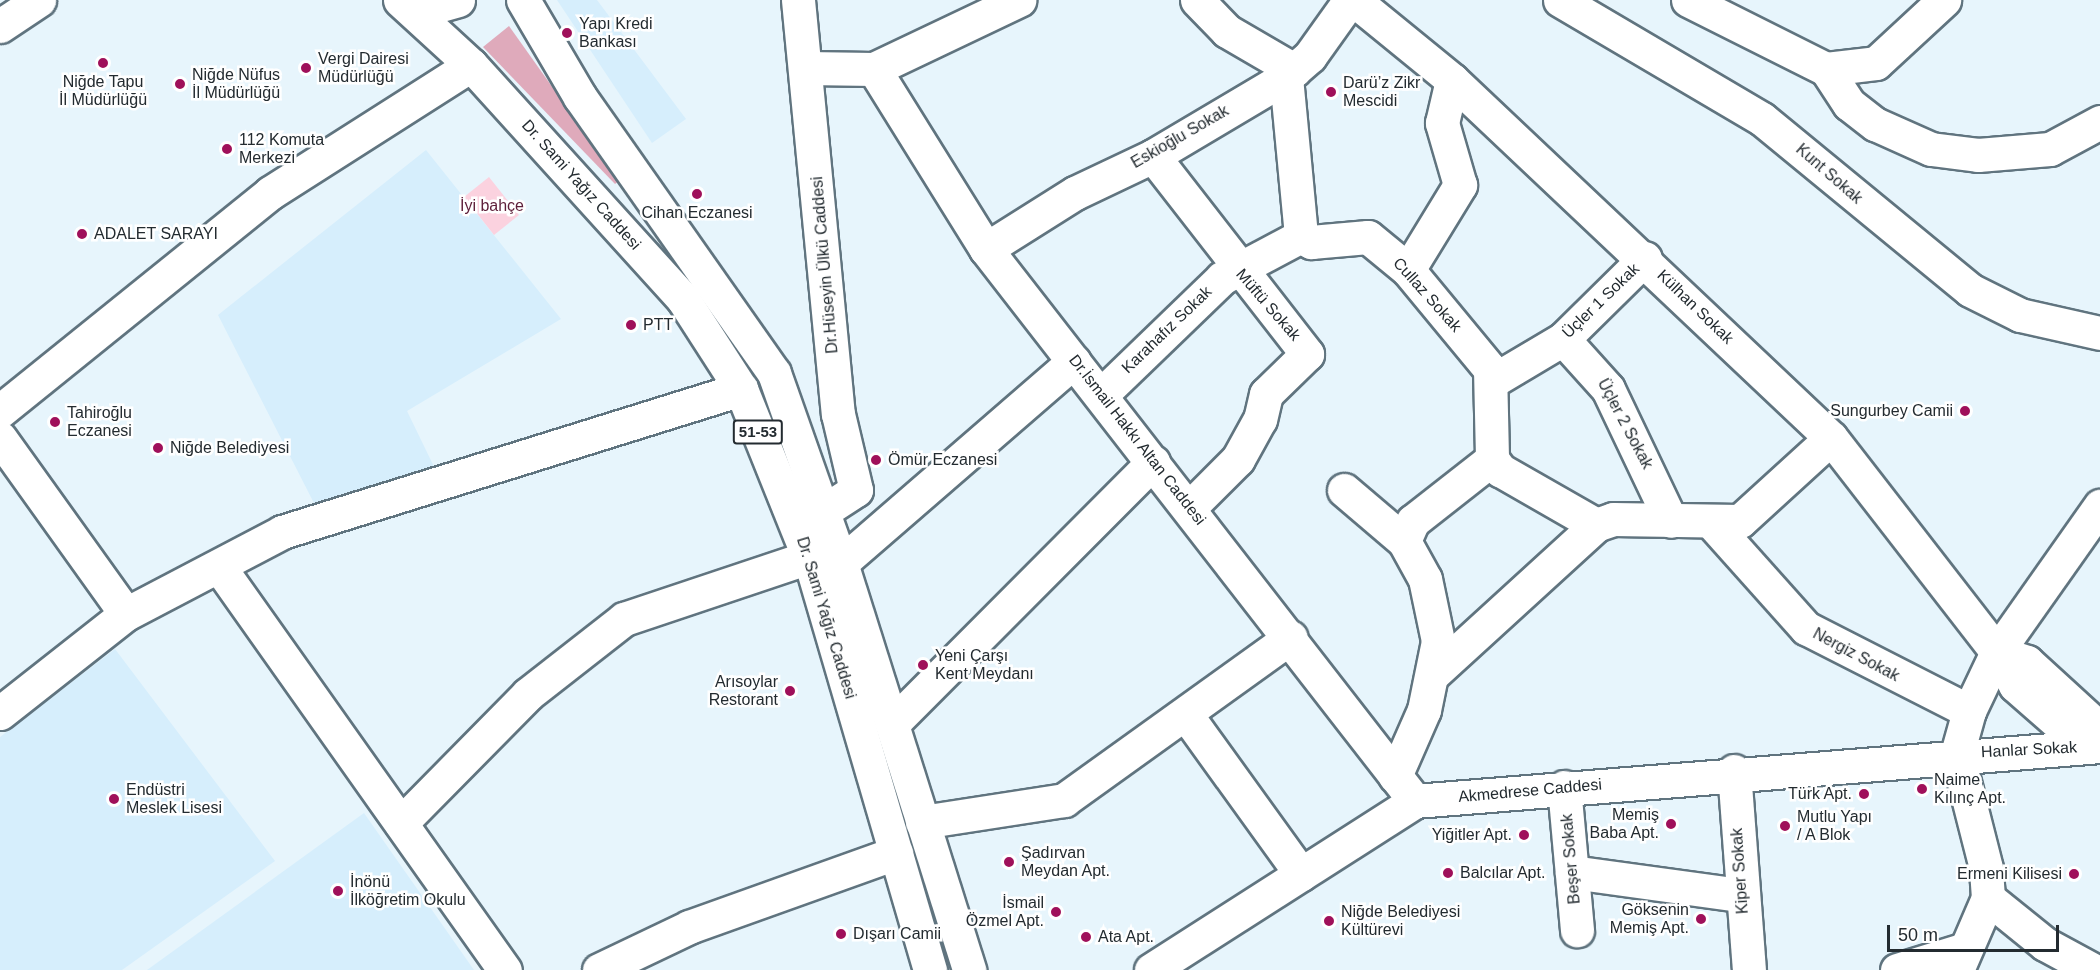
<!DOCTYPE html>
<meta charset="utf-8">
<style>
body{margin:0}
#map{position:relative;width:2100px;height:970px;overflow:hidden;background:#e7f5fc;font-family:Arial,sans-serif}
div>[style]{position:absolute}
.built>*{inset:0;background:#d6eefc}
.green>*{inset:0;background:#fbd2df}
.forest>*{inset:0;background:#dfaabb}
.roads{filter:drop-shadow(2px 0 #60747f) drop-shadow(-2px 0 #60747f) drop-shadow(0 2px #60747f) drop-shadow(0 -2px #60747f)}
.minor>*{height:33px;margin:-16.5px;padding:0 16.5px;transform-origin:16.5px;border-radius:16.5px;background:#fff}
.major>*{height:33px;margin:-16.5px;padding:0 16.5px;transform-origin:16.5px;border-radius:16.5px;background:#fff}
.dots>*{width:16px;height:16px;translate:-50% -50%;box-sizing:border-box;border:3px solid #fff;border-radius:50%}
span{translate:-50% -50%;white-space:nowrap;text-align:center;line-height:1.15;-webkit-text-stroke:5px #fff;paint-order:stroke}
.shield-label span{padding:2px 4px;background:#fff;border:2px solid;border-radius:4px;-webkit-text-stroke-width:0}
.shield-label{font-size:15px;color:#232b30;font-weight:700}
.poi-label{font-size:16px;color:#232b30}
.left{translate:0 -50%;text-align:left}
.right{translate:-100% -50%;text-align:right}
.street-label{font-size:16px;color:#232b30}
.park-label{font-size:16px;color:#5d1e39}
.scale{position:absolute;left:1887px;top:925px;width:172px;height:27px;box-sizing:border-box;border:3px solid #232b30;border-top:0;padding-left:8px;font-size:18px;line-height:21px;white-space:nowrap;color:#232b30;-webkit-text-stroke:4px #fff;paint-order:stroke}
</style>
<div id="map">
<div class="built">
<div style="clip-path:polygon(557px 0,597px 0,686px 119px,652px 143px)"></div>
<div style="clip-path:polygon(426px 150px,561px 319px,407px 411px,439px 477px,318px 511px,218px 315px)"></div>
<div style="clip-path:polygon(115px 649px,275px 861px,122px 970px,0 970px,0 737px)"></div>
<div style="clip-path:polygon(364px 813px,474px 970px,147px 970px)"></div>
</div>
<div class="green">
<div style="clip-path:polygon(489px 177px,519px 215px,494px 235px,464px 197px)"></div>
</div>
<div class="forest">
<div style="clip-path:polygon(509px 26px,619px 181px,615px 184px,483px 47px)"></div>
</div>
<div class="roads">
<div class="minor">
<div style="left:798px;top:0;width:416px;rotate:84.5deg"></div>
<div style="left:838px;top:414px;width:78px;rotate:76.7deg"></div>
<div style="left:856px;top:490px;width:38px;rotate:147deg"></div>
<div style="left:1197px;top:0;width:43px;rotate:45.9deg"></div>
<div style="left:1227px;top:31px;width:78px;rotate:30.2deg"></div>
<div style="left:1354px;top:0;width:127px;rotate:39.2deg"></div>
<div style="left:1452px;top:80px;width:521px;rotate:43.37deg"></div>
<div style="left:1831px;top:438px;width:271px;rotate:52.2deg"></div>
<div style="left:1560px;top:0;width:234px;rotate:30.5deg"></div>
<div style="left:1762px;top:119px;width:269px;rotate:39.4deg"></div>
<div style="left:1970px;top:290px;width:56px;rotate:26.6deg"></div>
<div style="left:2020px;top:315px;width:82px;rotate:12.7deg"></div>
<div style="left:1688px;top:0;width:154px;rotate:26.6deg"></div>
<div style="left:1826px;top:69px;width:50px;rotate:-6.8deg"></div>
<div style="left:1876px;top:63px;width:93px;rotate:-42.8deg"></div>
<div style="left:0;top:26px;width:47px;rotate:-33.7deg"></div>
<div style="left:806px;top:68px;width:68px;rotate:0.8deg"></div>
<div style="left:874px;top:69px;width:161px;rotate:-25.4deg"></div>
<div style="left:874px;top:69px;width:212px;rotate:58.1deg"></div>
<div style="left:986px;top:249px;width:699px;rotate:52.15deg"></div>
<div style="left:1826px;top:69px;width:42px;rotate:56.7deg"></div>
<div style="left:1849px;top:104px;width:33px;rotate:38deg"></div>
<div style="left:1875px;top:124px;width:61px;rotate:24.1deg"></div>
<div style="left:1931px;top:149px;width:47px;rotate:7.3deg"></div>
<div style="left:1978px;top:155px;width:72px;rotate:-4.8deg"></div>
<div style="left:2050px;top:149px;width:57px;rotate:-28.4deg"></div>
<div style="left:1286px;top:77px;width:160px;rotate:84.6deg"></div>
<div style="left:1301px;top:236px;width:12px;rotate:31deg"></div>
<div style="left:1311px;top:242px;width:57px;rotate:-5deg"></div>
<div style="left:1368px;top:237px;width:52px;rotate:39.5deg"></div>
<div style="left:1408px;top:270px;width:129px;rotate:50.4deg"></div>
<div style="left:1490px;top:369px;width:90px;rotate:88.7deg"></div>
<div style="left:1492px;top:459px;width:14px;rotate:54deg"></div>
<div style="left:1500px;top:470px;width:111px;rotate:29.8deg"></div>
<div style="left:1153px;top:156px;width:251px;rotate:52.1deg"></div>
<div style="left:1307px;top:354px;width:57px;rotate:135.7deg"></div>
<div style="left:1266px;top:394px;width:26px;rotate:103deg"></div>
<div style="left:1260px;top:419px;width:46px;rotate:118.8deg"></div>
<div style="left:1238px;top:459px;width:68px;rotate:135deg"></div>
<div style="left:986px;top:249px;width:105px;rotate:-32.2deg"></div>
<div style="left:1075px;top:193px;width:86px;rotate:-25.4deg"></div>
<div style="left:1153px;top:156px;width:155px;rotate:-30.7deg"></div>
<div style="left:1286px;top:77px;width:32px;rotate:-41deg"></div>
<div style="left:1310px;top:56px;width:69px;rotate:-54.5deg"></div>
<div style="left:1408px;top:270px;width:100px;rotate:-58.5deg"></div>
<div style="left:1460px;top:185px;width:65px;rotate:-106.2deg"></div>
<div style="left:1442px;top:123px;width:44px;rotate:-76.9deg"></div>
<div style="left:1563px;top:339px;width:67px;rotate:48deg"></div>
<div style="left:1608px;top:389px;width:146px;rotate:64.5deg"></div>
<div style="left:1494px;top:380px;width:80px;rotate:-30.7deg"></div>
<div style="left:1563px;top:339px;width:115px;rotate:-44.6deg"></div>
<div style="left:1101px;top:395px;width:168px;rotate:-44deg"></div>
<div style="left:1222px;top:278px;width:89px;rotate:-28deg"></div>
<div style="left:0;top:411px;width:347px;rotate:-38.9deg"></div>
<div style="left:270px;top:193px;width:238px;rotate:-32.5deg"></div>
<div style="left:0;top:438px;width:216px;rotate:54.4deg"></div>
<div style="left:1344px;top:490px;width:79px;rotate:40.4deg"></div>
<div style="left:1713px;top:524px;width:140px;rotate:48.2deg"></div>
<div style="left:1806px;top:628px;width:183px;rotate:27deg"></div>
<div style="left:841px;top:563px;width:308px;rotate:-40.9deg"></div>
<div style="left:220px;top:568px;width:493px;rotate:54.7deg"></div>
<div style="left:1433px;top:674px;width:221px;rotate:-42.4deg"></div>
<div style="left:1596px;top:525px;width:18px;rotate:-19deg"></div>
<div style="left:1613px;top:519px;width:127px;rotate:0.9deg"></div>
<div style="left:1740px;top:521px;width:123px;rotate:-42.4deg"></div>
<div style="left:0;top:713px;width:160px;rotate:-38.2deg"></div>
<div style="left:126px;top:614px;width:176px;rotate:-27.7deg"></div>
<div style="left:282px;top:532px;width:481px;rotate:-17.3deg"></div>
<div style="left:1187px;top:716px;width:195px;rotate:54.2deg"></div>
<div style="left:892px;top:724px;width:370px;rotate:-45.1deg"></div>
<div style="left:2100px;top:729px;width:99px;rotate:-137.5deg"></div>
<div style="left:2027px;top:662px;width:32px;rotate:-162deg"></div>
<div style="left:1997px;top:652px;width:38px;rotate:61deg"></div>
<div style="left:2015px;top:685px;width:65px;rotate:41.3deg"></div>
<div style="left:2064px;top:728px;width:39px;rotate:21deg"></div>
<div style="left:1734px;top:771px;width:200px;rotate:85.7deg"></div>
<div style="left:1395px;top:776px;width:72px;rotate:-66.3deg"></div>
<div style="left:1424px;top:710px;width:70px;rotate:-78.5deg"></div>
<div style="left:1438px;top:641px;width:63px;rotate:-101.8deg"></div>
<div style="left:1425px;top:579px;width:43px;rotate:-118.9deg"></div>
<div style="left:1404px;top:541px;width:22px;rotate:-66deg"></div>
<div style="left:1413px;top:521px;width:100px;rotate:-38.1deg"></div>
<div style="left:1564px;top:787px;width:144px;rotate:84.8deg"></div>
<div style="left:922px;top:822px;width:144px;rotate:-8.8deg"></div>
<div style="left:1064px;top:800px;width:279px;rotate:-35.7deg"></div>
<div style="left:401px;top:823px;width:181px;rotate:-45.4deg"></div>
<div style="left:528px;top:694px;width:122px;rotate:-38deg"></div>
<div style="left:624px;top:619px;width:195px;rotate:-18.5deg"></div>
<div style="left:1572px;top:872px;width:170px;rotate:7.8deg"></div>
<div style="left:1988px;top:898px;width:73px;rotate:38.9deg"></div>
<div style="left:2045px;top:944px;width:55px;rotate:28.4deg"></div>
<div style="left:599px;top:970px;width:100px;rotate:-25.5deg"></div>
<div style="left:689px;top:927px;width:220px;rotate:-19.7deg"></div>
<div style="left:1151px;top:970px;width:313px;rotate:-32.6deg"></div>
<div style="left:1415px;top:801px;width:687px;rotate:-4.59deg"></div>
<div style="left:1897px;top:970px;width:68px;rotate:-17.1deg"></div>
<div style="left:1957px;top:970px;width:78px;rotate:-66.7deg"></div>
<div style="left:1988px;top:898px;width:30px;rotate:-94deg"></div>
<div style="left:1986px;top:868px;width:118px;rotate:-104.3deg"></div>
<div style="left:1957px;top:754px;width:45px;rotate:-74.4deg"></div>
<div style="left:1969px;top:711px;width:65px;rotate:-64.6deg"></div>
<div style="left:1997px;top:652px;width:179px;rotate:-54.8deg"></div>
</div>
<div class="major">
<div style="left:400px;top:0;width:96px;rotate:42.5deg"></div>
<div style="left:471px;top:65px;width:316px;rotate:47.8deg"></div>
<div style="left:683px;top:299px;width:107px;rotate:57.2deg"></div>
<div style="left:741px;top:389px;width:188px;rotate:68.1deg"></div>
<div style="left:811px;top:563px;width:424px;rotate:73.7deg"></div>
<div style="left:405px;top:0;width:30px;rotate:14deg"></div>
<div style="left:434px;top:7px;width:25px;rotate:-16deg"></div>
<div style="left:523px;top:0;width:113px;rotate:59.6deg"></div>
<div style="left:580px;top:97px;width:337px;rotate:54.9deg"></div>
<div style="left:774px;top:373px;width:201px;rotate:70.6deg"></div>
<div style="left:841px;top:563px;width:427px;rotate:72.5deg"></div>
</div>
</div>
<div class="dots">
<div style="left:567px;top:33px;background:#9f105a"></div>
<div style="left:103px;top:63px;background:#9f105a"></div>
<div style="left:306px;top:68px;background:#9f105a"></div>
<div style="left:180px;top:84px;background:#9f105a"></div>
<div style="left:1331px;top:92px;background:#9f105a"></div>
<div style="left:227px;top:149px;background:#9f105a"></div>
<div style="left:697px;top:194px;background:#9f105a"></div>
<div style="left:82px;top:234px;background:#9f105a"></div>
<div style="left:631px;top:325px;background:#9f105a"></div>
<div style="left:1965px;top:411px;background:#9f105a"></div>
<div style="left:55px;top:422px;background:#9f105a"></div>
<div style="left:158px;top:448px;background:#9f105a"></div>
<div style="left:876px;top:460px;background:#9f105a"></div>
<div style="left:923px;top:665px;background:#9f105a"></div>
<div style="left:790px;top:691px;background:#9f105a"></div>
<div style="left:1922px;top:789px;background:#9f105a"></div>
<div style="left:1864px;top:794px;background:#9f105a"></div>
<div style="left:114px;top:799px;background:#9f105a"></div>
<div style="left:1671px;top:824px;background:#9f105a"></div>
<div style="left:1785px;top:826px;background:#9f105a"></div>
<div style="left:1524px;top:835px;background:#9f105a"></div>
<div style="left:1009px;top:862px;background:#9f105a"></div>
<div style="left:1448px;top:873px;background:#9f105a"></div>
<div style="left:2074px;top:874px;background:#9f105a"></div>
<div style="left:338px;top:891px;background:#9f105a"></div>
<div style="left:1056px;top:912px;background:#9f105a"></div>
<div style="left:1701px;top:919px;background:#9f105a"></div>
<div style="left:1329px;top:921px;background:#9f105a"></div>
<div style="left:841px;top:934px;background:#9f105a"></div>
<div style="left:1086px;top:937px;background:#9f105a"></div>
</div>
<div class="shield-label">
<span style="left:758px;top:432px">51-53</span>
</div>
<div class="poi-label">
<span class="left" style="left:579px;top:33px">Yapı Kredi<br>Bankası</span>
<span class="left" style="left:318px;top:68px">Vergi Dairesi<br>Müdürlüğü</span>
<span class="left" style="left:192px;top:84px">Niğde Nüfus<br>İl Müdürlüğü</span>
<span style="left:103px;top:91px">Niğde Tapu<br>İl Müdürlüğü</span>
<span class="left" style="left:1343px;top:92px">Darü’z Zikr<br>Mescidi</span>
<span class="left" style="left:239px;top:149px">112 Komuta<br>Merkezi</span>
<span style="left:697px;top:213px">Cihan Eczanesi</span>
<span class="left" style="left:94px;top:234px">ADALET SARAYI</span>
<span class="left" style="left:643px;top:325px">PTT</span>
<span class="right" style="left:1953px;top:411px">Sungurbey Camii</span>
<span class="left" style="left:67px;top:422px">Tahiroğlu<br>Eczanesi</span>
<span class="left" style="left:170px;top:448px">Niğde Belediyesi</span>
<span class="left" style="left:888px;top:460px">Ömür Eczanesi</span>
<span class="left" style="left:935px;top:665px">Yeni Çarşı<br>Kent Meydanı</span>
<span class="right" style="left:778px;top:691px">Arısoylar<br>Restorant</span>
<span class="left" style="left:1934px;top:789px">Naime<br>Kılınç Apt.</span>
<span class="left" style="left:126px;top:799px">Endüstri<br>Meslek Lisesi</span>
<span class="right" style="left:1852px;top:794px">Türk Apt.</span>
<span class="right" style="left:1659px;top:824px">Memiş<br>Baba Apt.</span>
<span class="left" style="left:1797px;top:826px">Mutlu Yapı<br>/ A Blok</span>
<span class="right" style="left:1512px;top:835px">Yiğitler Apt.</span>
<span class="left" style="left:1021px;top:862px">Şadırvan<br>Meydan Apt.</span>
<span class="left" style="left:1460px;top:873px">Balcılar Apt.</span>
<span class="right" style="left:2062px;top:874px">Ermeni Kilisesi</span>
<span class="left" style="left:350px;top:891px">İnönü<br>İlköğretim Okulu</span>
<span class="right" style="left:1044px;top:912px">İsmail<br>Özmel Apt.</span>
<span class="right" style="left:1689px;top:919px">Göksenin<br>Memiş Apt.</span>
<span class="left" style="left:1341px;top:921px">Niğde Belediyesi<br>Kültürevi</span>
<span class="left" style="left:853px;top:934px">Dışarı Camii</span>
<span class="left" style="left:1098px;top:937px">Ata Apt.</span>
</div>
<div class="street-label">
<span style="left:1180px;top:137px;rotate:-30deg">Eskioğlu Sokak</span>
<span style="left:1829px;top:174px;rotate:41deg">Kunt Sokak</span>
<span style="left:581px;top:185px;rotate:48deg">Dr. Sami Yağız Caddesi</span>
<span style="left:825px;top:265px;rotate:-95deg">Dr.Hüseyin Ülkü Caddesi</span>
<span style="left:1427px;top:295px;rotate:48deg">Cullaz Sokak</span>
<span style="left:1601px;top:301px;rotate:-44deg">Üçler 1 Sokak</span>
<span style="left:1268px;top:305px;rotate:49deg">Müftü Sokak</span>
<span style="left:1695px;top:307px;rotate:44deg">Külhan Sokak</span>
<span style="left:1167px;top:330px;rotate:-44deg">Karahafız Sokak</span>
<span style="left:1625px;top:424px;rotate:62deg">Üçler 2 Sokak</span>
<span style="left:1137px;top:440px;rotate:52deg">Dr.İsmail Hakkı Altan Caddesi</span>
<span style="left:826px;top:618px;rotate:73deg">Dr. Sami Yağız Caddesi</span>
<span style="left:1856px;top:655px;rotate:28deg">Nergiz Sokak</span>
<span style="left:2029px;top:750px;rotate:-3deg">Hanlar Sokak</span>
<span style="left:1530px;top:791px;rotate:-5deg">Akmedrese Caddesi</span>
<span style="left:1571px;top:859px;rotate:-95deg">Beşer Sokak</span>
<span style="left:1740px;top:871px;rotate:-94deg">Kiper Sokak</span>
</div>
<div class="park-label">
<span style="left:492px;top:206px">İyi bahçe</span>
</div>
<div class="scale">50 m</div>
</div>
